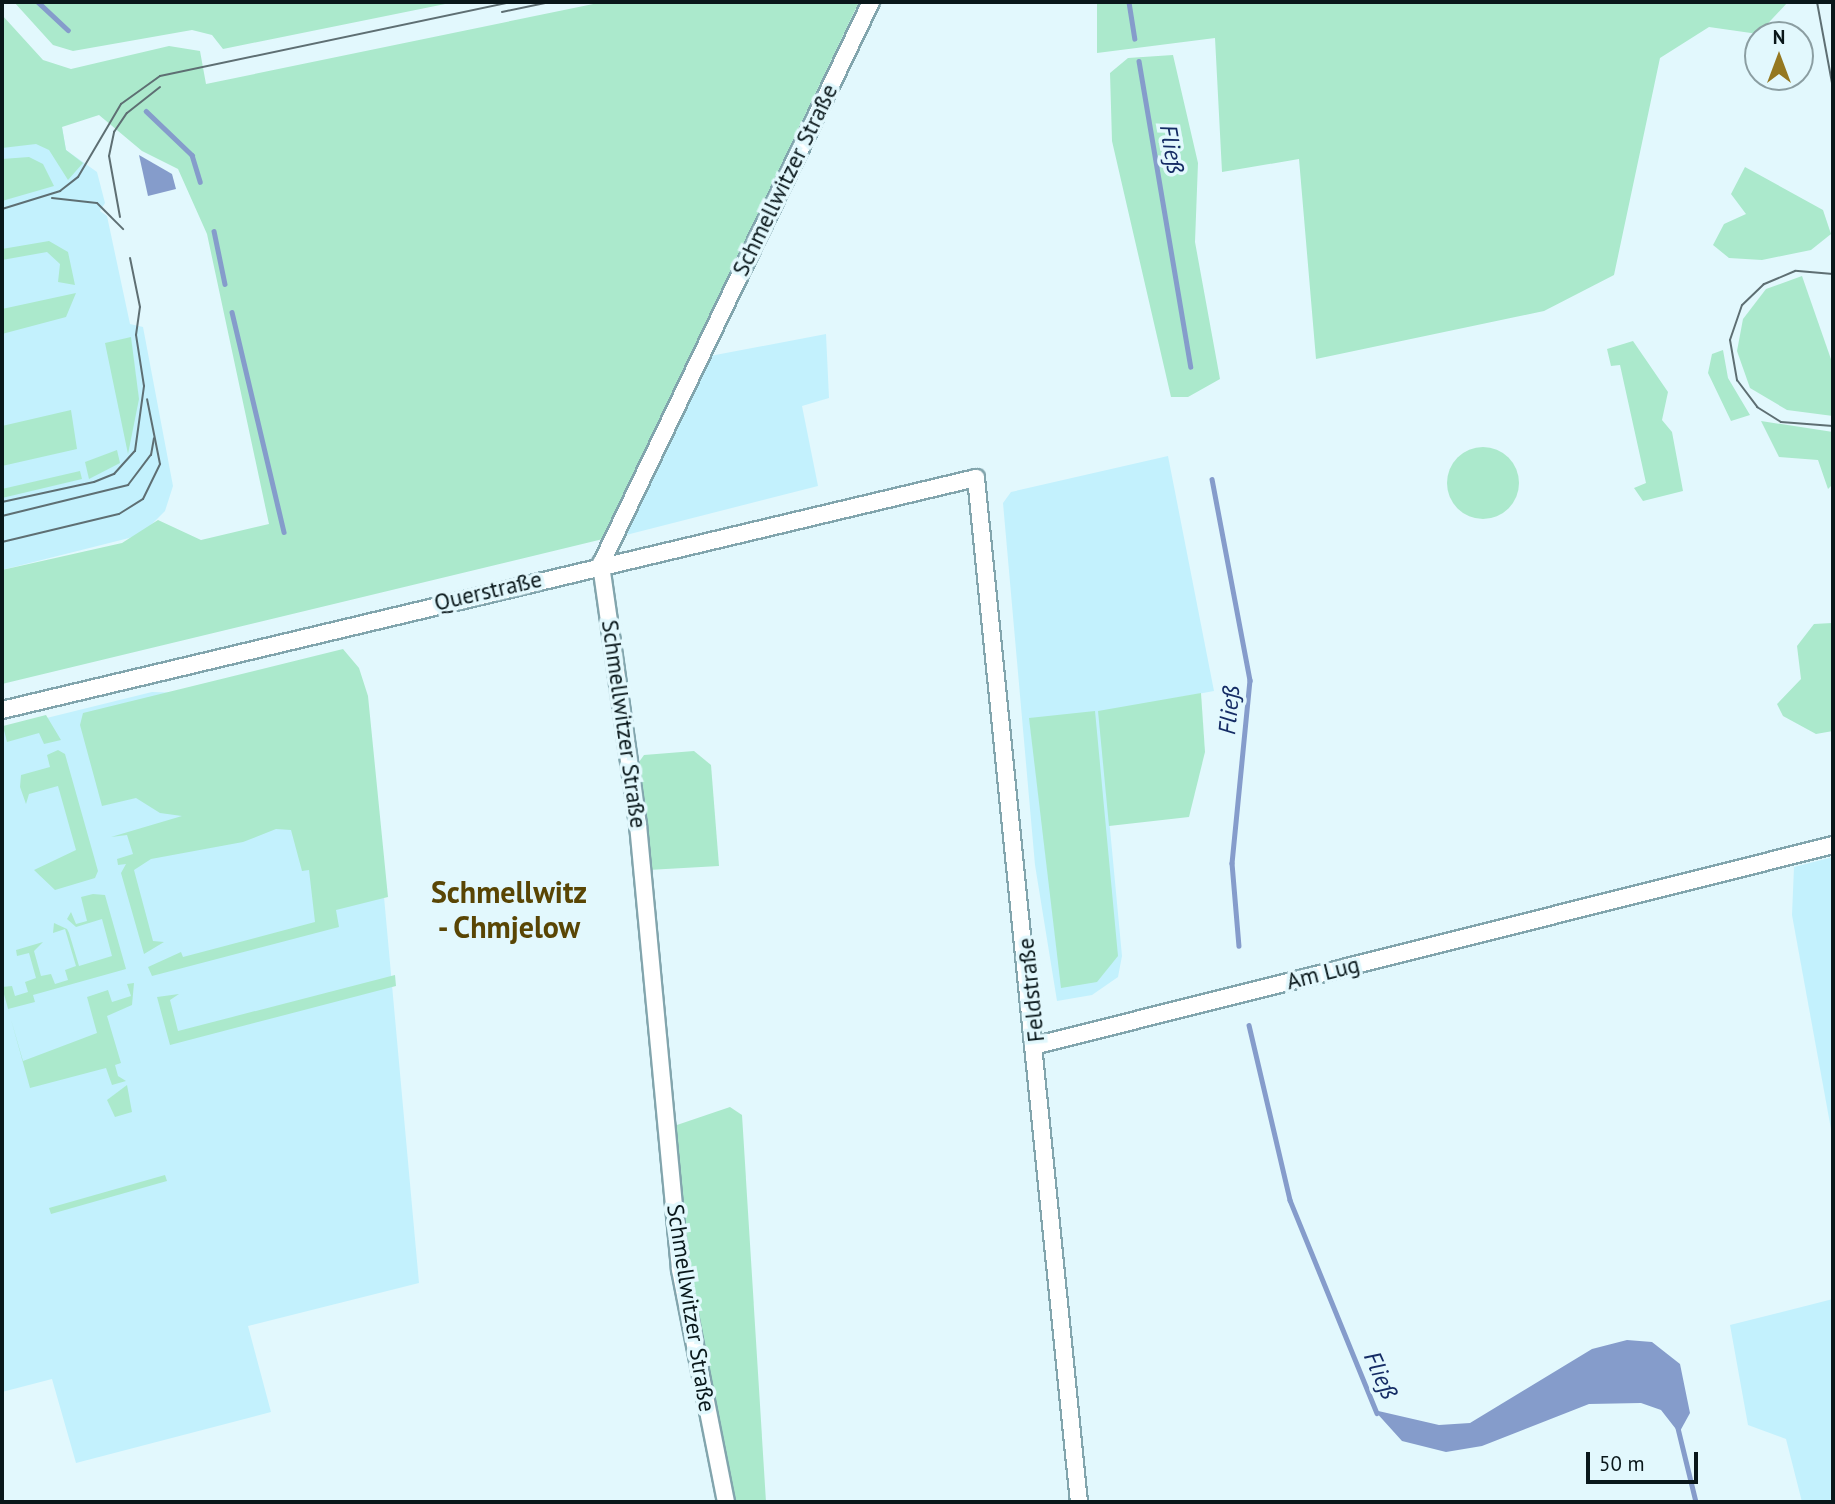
<!DOCTYPE html>
<meta charset="utf-8">
<style>
body{margin:0}
#map{position:relative;width:1835px;height:1504px;overflow:hidden;background:#e2f8fd;font-family:"PT Sans",sans-serif}
div>[style]{position:absolute}
.built>*{inset:0;background:#c3f1fd}
.green>*{inset:0;background:#abe9cc}
.round{border-radius:50%}
.water>*{inset:0;background:#859ccb}
.stream>*{height:4.5px;margin:-2.25px;padding:0 2.25px;transform-origin:2.25px;border-radius:2.25px;background:#859ccb}
.roads{filter:drop-shadow(2px 0 #82a5ad) drop-shadow(-2px 0 #82a5ad) drop-shadow(0 2px #82a5ad) drop-shadow(0 -2px #82a5ad)}
.tertiary>*{height:16px;margin:-8px;padding:0 8px;transform-origin:8px;border-radius:8px;background:#fff}
.tram>*{height:2px;margin:-1px;padding:0 1px;transform-origin:1px;border-radius:1px;background:#5e6f73}
span{translate:-50% -50%;white-space:nowrap;text-align:center;line-height:1.15;-webkit-text-stroke:7px #e2f8fd;paint-order:stroke}
.street-label{font-size:23px;color:#09171a}
.water-label{font-size:24px;color:#152c65;font-style:italic}
.district-label{font-size:30px;color:#594504;font-weight:700}
.frame{position:absolute;inset:0;border:4px solid #09171a;pointer-events:none}
.north{position:absolute;left:1744px;top:21px;width:70px;height:70px;box-sizing:border-box;background:#e2f8fd;border:2px solid #8b9ea2;border-radius:50%;rotate:0deg;font-size:19px;font-weight:700;line-height:28px;text-align:center;color:#09171a}
.north::after{content:'';display:block;margin:auto;width:24px;height:32px;background:#957820;clip-path:polygon(50% 0,100% 100%,50% 72%,0 100%)}
.scale{position:absolute;left:1586px;top:1452px;width:112px;height:32px;box-sizing:border-box;border:4px solid #09171a;border-top:0;padding-left:9px;font-size:21px;line-height:24px;white-space:nowrap;color:#09171a;-webkit-text-stroke:5px #e2f8fd;paint-order:stroke}
</style>
<div id="map">
<div class="built">
<div style="clip-path:polygon(62px 127px,66px 150px,97px 172px,105px 203px,100px 211px,107px 216px,130px 324px,143px 327px,173px 486px,165px 511px,141px 535px,2px 570px,2px 138px)"></div>
<div style="clip-path:polygon(826px 334px,829px 398px,802px 406px,818px 486px,626px 535px,710px 356px)"></div>
<div style="clip-path:polygon(1168px 456px,1214px 691px,1099px 712px,1122px 956px,1118px 977px,1092px 995px,1057px 1001px,1035px 865px,1003px 503px,1011px 492px)"></div>
<div style="clip-path:polygon(152px 692px,366px 698px,419px 1283px,248px 1326px,271px 1412px,76px 1463px,52px 1379px,2px 1392px,2px 729px)"></div>
<div style="clip-path:polygon(1833px 857px,1833px 1140px,1792px 915px,1794px 867px)"></div>
<div style="clip-path:polygon(1833px 1299px,1833px 1502px,1802px 1502px,1786px 1439px,1748px 1425px,1730px 1325px)"></div>
</div>
<div class="green">
<div style="clip-path:polygon(14px 2px,455px 2px,223px 49px,212px 35px,192px 30px,73px 51px,53px 45px)"></div>
<div style="clip-path:polygon(603px 2px,859px 2px,603px 539px,2px 684px,2px 570px,122px 543px,158px 520px,201px 540px,269px 524px,207px 234px,178px 169px,142px 151px,99px 115px,62px 127px,66px 150px,83px 163px,68px 180px,49px 150px,36px 144px,2px 148px,2px 15px,43px 60px,71px 69px,169px 46px,200px 51px,206px 84px)"></div>
<div style="clip-path:polygon(1097px 2px,1788px 2px,1758px 34px,1709px 27px,1660px 58px,1614px 275px,1544px 311px,1316px 359px,1299px 159px,1222px 172px,1215px 38px,1097px 53px)"></div>
<div style="clip-path:polygon(1173px 55px,1198px 163px,1195px 242px,1220px 379px,1188px 397px,1171px 397px,1112px 141px,1110px 73px,1128px 58px)"></div>
<div style="clip-path:polygon(29px 157px,43px 164px,54px 186px,2px 201px,2px 159px)"></div>
<div style="clip-path:polygon(1745px 167px,1823px 210px,1831px 234px,1811px 250px,1762px 260px,1729px 258px,1713px 245px,1724px 224px,1746px 214px,1731px 194px)"></div>
<div style="clip-path:polygon(49px 241px,68px 252px,75px 285px,58px 282px,60px 264px,47px 252px,2px 260px,2px 249px)"></div>
<div style="clip-path:polygon(1802px 276px,1833px 365px,1833px 416px,1787px 410px,1750px 388px,1737px 351px,1743px 319px,1766px 289px)"></div>
<div style="clip-path:polygon(76px 293px,66px 317px,2px 334px,2px 309px)"></div>
<div style="clip-path:polygon(131px 337px,139px 399px,128px 454px,105px 343px)"></div>
<div style="clip-path:polygon(1633px 341px,1668px 392px,1662px 420px,1672px 432px,1683px 491px,1643px 501px,1634px 488px,1646px 483px,1620px 365px,1611px 366px,1607px 349px)"></div>
<div style="clip-path:polygon(1723px 350px,1728px 378px,1750px 415px,1731px 421px,1708px 373px,1712px 354px)"></div>
<div style="clip-path:polygon(71px 410px,77px 449px,2px 466px,2px 426px)"></div>
<div style="clip-path:polygon(1761px 421px,1833px 432px,1833px 484px,1828px 489px,1818px 460px,1779px 457px)"></div>
<div class="round" style="left:1447px;top:447px;width:72px;height:72px"></div>
<div style="clip-path:polygon(117px 450px,120px 463px,89px 479px,85px 462px)"></div>
<div style="clip-path:polygon(80px 471px,82px 479px,2px 498px,2px 489px)"></div>
<div style="clip-path:polygon(1832px 623px,1833px 731px,1816px 734px,1783px 716px,1777px 704px,1801px 679px,1797px 646px,1814px 624px)"></div>
<div style="clip-path:polygon(343px 649px,359px 668px,368px 696px,388px 897px,336px 910px,339px 927px,152px 976px,148px 967px,181px 952px,183px 957px,315px 922px,309px 870px,302px 871px,291px 830px,276px 829px,243px 842px,151px 859px,134px 870px,153px 941px,164px 942px,144px 954px,121px 873px,126px 864px,118px 865px,117px 859px,133px 854px,127px 835px,111px 837px,182px 816px,160px 813px,136px 798px,102px 806px,80px 725px,83px 713px)"></div>
<div style="clip-path:polygon(1201px 693px,1205px 752px,1189px 817px,1109px 826px,1098px 711px)"></div>
<div style="clip-path:polygon(1095px 711px,1118px 956px,1097px 982px,1061px 988px,1029px 718px)"></div>
<div style="clip-path:polygon(46px 715px,61px 740px,44px 744px,39px 733px,7px 742px,3px 726px)"></div>
<div style="clip-path:polygon(58px 750px,65px 754px,98px 871px,95px 878px,55px 890px,34px 870px,76px 850px,58px 786px,29px 794px,26px 804px,20px 787px,21px 775px,50px 767px,47px 755px)"></div>
<div style="clip-path:polygon(694px 751px,711px 765px,719px 866px,648px 870px,639px 762px,644px 755px)"></div>
<div style="clip-path:polygon(93px 894px,105px 895px,126px 969px,33px 995px,35px 1002px,8px 1009px,23px 1061px,97px 1033px,87px 997px,108px 990px,112px 1002px,131px 996px,127px 984px,134px 983px,132px 1005px,107px 1016px,121px 1063px,115px 1065px,118px 1076px,126px 1081px,112px 1085px,106px 1068px,30px 1088px,2px 987px,12px 986px,15px 996px,28px 992px,25px 982px,36px 978px,29px 953px,17px 956px,16px 950px,43px 942px,34px 951px,41px 976px,51px 974px,55px 984px,68px 980px,65px 970px,76px 966px,65px 929px,53px 933px,54px 923px,67px 929px,69px 933px,79px 966px,112px 956px,102px 919px,76px 927px,67px 919px,71px 912px,76px 924px,87px 921px,81px 897px)"></div>
<div style="clip-path:polygon(395px 975px,396px 986px,170px 1045px,157px 997px,179px 994px,170px 1000px,178px 1031px)"></div>
<div style="clip-path:polygon(127px 1085px,132px 1112px,115px 1117px,107px 1100px)"></div>
<div style="clip-path:polygon(730px 1107px,742px 1115px,766px 1502px,732px 1502px,688px 1266px,674px 1126px)"></div>
<div style="clip-path:polygon(165px 1175px,167px 1181px,51px 1214px,49px 1208px)"></div>
</div>
<div class="water">
<div style="clip-path:polygon(139px 155px,172px 174px,176px 189px,148px 196px)"></div>
<div style="clip-path:polygon(1627px 1340px,1652px 1342px,1680px 1364px,1690px 1413px,1679px 1433px,1661px 1410px,1641px 1403px,1589px 1404px,1482px 1446px,1446px 1452px,1402px 1441px,1374px 1410px,1439px 1425px,1470px 1423px,1592px 1349px)"></div>
</div>
<div class="stream">
<div style="left:38px;top:2px;width:41px;rotate:43deg"></div>
<div style="left:1129px;top:2px;width:37px;rotate:81deg"></div>
<div style="left:1139px;top:61px;width:310px;rotate:80.4deg"></div>
<div style="left:146px;top:111px;width:64px;rotate:43.7deg"></div>
<div style="left:192px;top:155px;width:28px;rotate:73deg"></div>
<div style="left:214px;top:231px;width:54px;rotate:78.3deg"></div>
<div style="left:232px;top:312px;width:226px;rotate:76.7deg"></div>
<div style="left:1212px;top:479px;width:205px;rotate:79.3deg"></div>
<div style="left:1250px;top:680px;width:184px;rotate:95.6deg"></div>
<div style="left:1232px;top:863px;width:83px;rotate:85.2deg"></div>
<div style="left:1249px;top:1025px;width:180px;rotate:76.8deg"></div>
<div style="left:1290px;top:1200px;width:230px;rotate:67.8deg"></div>
<div style="left:1678px;top:1428px;width:76px;rotate:76.3deg"></div>
</div>
<div class="roads">
<div class="tertiary">
<div style="left:2px;top:710px;width:1001px;rotate:-13.4deg"></div>
<div style="left:976px;top:478px;width:1029px;rotate:84.26deg"></div>
<div style="left:1037px;top:1045px;width:821px;rotate:-14.1deg"></div>
<div style="left:726px;top:1502px;width:237px;rotate:-101.2deg"></div>
<div style="left:680px;top:1269px;width:446px;rotate:-95.4deg"></div>
<div style="left:638px;top:825px;width:264px;rotate:-98.1deg"></div>
<div style="left:601px;top:564px;width:623px;rotate:-64.34deg"></div>
</div>
</div>
<div class="tram">
<div style="left:1817px;top:2px;width:87px;rotate:79.5deg"></div>
<div style="left:502px;top:12px;width:49px;rotate:-11.8deg"></div>
<div style="left:52px;top:198px;width:45px;rotate:6.3deg"></div>
<div style="left:97px;top:203px;width:37px;rotate:45deg"></div>
<div style="left:2px;top:209px;width:61px;rotate:-17.2deg"></div>
<div style="left:60px;top:191px;width:23px;rotate:-38deg"></div>
<div style="left:78px;top:177px;width:85px;rotate:-59.5deg"></div>
<div style="left:121px;top:104px;width:48px;rotate:-35.7deg"></div>
<div style="left:160px;top:76px;width:360px;rotate:-11.9deg"></div>
<div style="left:120px;top:217px;width:62px;rotate:-100.2deg"></div>
<div style="left:109px;top:156px;width:25px;rotate:-78deg"></div>
<div style="left:114px;top:132px;width:23px;rotate:-56deg"></div>
<div style="left:127px;top:113px;width:42px;rotate:-38.2deg"></div>
<div style="left:1833px;top:274px;width:38px;rotate:-175deg"></div>
<div style="left:1795px;top:271px;width:34px;rotate:157deg"></div>
<div style="left:1764px;top:284px;width:30px;rotate:136deg"></div>
<div style="left:1742px;top:305px;width:37px;rotate:109deg"></div>
<div style="left:1730px;top:340px;width:41px;rotate:80.1deg"></div>
<div style="left:1737px;top:380px;width:34px;rotate:53deg"></div>
<div style="left:1757px;top:407px;width:28px;rotate:32deg"></div>
<div style="left:1781px;top:422px;width:52px;rotate:4.4deg"></div>
<div style="left:2px;top:502px;width:94px;rotate:-12.3deg"></div>
<div style="left:94px;top:482px;width:22px;rotate:-22deg"></div>
<div style="left:114px;top:474px;width:31px;rotate:-48deg"></div>
<div style="left:135px;top:451px;width:66px;rotate:-82.1deg"></div>
<div style="left:144px;top:386px;width:52px;rotate:-98.9deg"></div>
<div style="left:136px;top:335px;width:28px;rotate:-82deg"></div>
<div style="left:140px;top:307px;width:50px;rotate:-101.5deg"></div>
<div style="left:2px;top:516px;width:130px;rotate:-13.8deg"></div>
<div style="left:128px;top:485px;width:38px;rotate:-53deg"></div>
<div style="left:151px;top:455px;width:17px;rotate:-80deg"></div>
<div style="left:2px;top:542px;width:120px;rotate:-13.5deg"></div>
<div style="left:119px;top:514px;width:28px;rotate:-32deg"></div>
<div style="left:143px;top:499px;width:39px;rotate:-64deg"></div>
<div style="left:160px;top:464px;width:66px;rotate:-101.3deg"></div>
</div>
<div class="street-label">
<span style="left:785px;top:180px;rotate:-64deg">Schmellwitzer Straße</span>
<span style="left:488px;top:591px;rotate:-13deg">Querstraße</span>
<span style="left:624px;top:724px;rotate:82deg">Schmellwitzer Straße</span>
<span style="left:1323px;top:973px;rotate:-14deg">Am Lug</span>
<span style="left:1031px;top:990px;rotate:-96deg">Feldstraße</span>
<span style="left:691px;top:1308px;rotate:81deg">Schmellwitzer Straße</span>
</div>
<div class="water-label">
<span style="left:1172px;top:149px;rotate:80deg">Fließ</span>
<span style="left:1229px;top:710px;rotate:-85deg">Fließ</span>
<span style="left:1381px;top:1375px;rotate:66deg">Fließ</span>
</div>
<div class="district-label">
<span style="left:509px;top:909px">Schmellwitz<br>- Chmjelow</span>
</div>
<div class="frame"></div>
<div class="north">N</div>
<div class="scale">50 m</div>
</div>
